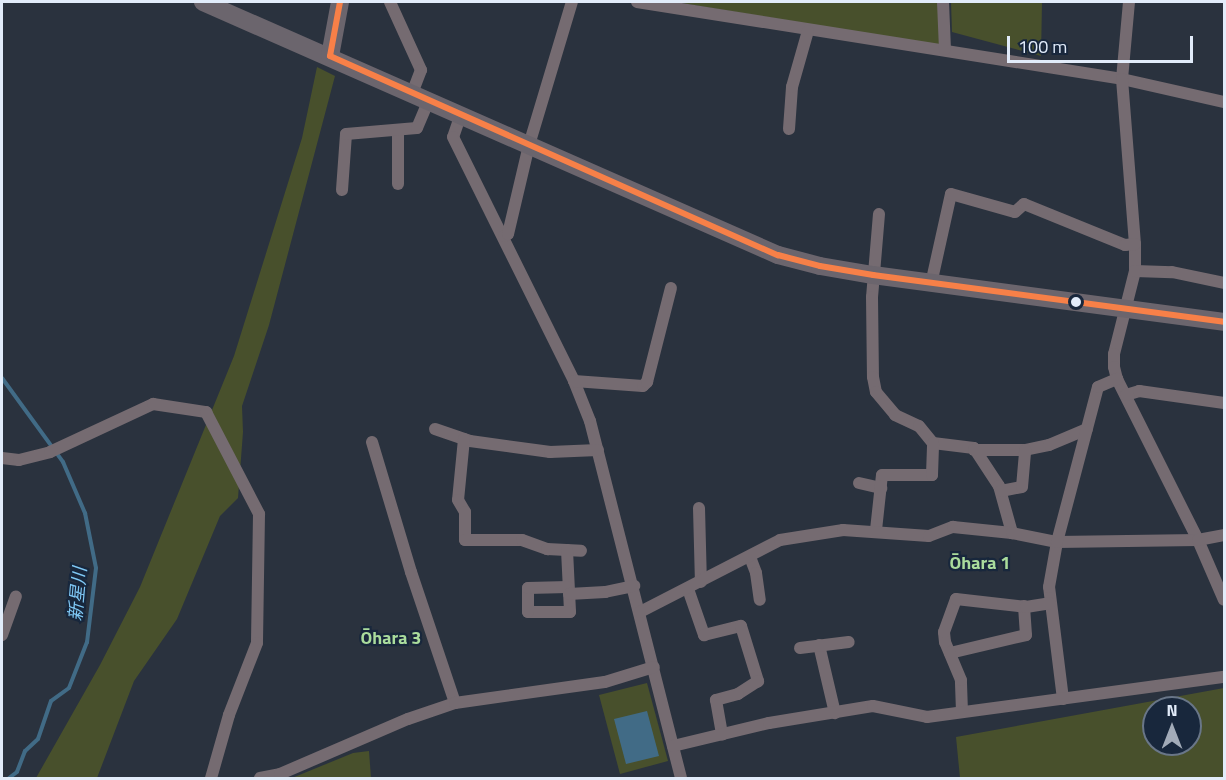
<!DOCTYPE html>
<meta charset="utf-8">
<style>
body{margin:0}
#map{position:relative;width:1226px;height:780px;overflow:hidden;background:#2a323e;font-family:"Titillium Web","Noto Sans JP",sans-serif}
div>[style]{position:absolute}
.green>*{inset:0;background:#48502c}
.water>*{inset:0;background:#416b86}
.stream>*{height:4px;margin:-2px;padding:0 2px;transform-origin:2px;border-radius:2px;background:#416b86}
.street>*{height:12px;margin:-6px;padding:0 6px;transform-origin:6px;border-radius:6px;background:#756b71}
.secondary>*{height:18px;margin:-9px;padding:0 9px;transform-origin:9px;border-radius:9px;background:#6b656d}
.bus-1>*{height:6px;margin:-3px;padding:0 3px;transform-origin:3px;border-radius:3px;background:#f78048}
.dots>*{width:16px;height:16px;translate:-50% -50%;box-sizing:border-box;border:3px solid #18273c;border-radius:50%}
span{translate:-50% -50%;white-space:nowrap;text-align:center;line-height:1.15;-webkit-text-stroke:4.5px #18273c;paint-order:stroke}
.neighbourhood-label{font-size:18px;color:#aadc9c;font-weight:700}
.water-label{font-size:18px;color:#7fc8f5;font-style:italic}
.frame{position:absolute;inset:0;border:3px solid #e2ecfa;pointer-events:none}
.north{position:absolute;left:1142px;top:696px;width:60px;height:60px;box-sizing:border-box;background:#18273c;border:2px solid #697688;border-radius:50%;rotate:0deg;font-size:16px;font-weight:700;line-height:24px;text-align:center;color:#e2ecfa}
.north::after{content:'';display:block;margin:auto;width:21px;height:27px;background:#a2abb8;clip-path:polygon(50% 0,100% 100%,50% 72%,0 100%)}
.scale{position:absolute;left:1007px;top:36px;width:186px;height:27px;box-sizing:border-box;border:3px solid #e2ecfa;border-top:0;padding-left:8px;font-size:18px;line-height:21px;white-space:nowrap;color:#e2ecfa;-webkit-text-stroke:4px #18273c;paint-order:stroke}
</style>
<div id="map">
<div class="green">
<div style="clip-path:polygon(675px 2px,940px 2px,942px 46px)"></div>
<div style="clip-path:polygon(951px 2px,1042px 2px,1041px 56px,952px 32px)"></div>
<div style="clip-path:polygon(317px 67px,335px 76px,269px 325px,242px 406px,243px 432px,238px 498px,220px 516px,177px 619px,134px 681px,97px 778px,36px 778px,100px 665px,140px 587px,234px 356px,302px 138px)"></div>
<div style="clip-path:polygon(647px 683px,668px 761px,620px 774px,599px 695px)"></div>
<div style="clip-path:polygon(evenodd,1224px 688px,1224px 778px,960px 778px,956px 737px,1224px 688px,1154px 708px,1190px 708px,1190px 744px,1154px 744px,1154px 708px)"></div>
<div style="clip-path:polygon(369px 751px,371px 778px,292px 778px,353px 753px)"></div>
</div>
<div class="water">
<div style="clip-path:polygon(647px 711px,659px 756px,626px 764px,614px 719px)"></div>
</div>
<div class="stream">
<div style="left:2px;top:378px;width:104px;rotate:54deg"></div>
<div style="left:63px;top:462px;width:56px;rotate:66.7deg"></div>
<div style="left:85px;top:513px;width:56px;rotate:78.7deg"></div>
<div style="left:96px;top:568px;width:75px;rotate:96.9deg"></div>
<div style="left:87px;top:642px;width:49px;rotate:111.4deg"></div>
<div style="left:69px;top:688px;width:22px;rotate:144deg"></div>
<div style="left:51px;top:701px;width:40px;rotate:108.9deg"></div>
<div style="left:38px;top:739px;width:18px;rotate:137deg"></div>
<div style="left:25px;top:751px;width:22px;rotate:111deg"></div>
<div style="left:17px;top:772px;width:10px;rotate:143deg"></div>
</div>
<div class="street">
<div style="left:390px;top:2px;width:75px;rotate:65.5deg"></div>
<div style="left:421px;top:70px;width:25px;rotate:111deg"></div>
<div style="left:637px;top:2px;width:491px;rotate:9deg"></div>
<div style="left:1122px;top:79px;width:105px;rotate:12.7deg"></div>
<div style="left:943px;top:2px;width:47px;rotate:87.6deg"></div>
<div style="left:1129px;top:2px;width:77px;rotate:95.2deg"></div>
<div style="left:1122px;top:79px;width:166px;rotate:85.5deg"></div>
<div style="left:1135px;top:244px;width:27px;rotate:90deg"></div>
<div style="left:1135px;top:271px;width:86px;rotate:104.2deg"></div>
<div style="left:1114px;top:354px;width:13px;rotate:90deg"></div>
<div style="left:1114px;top:367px;width:12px;rotate:76deg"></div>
<div style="left:1117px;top:379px;width:180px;rotate:63.3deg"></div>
<div style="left:1198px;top:540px;width:65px;rotate:66.6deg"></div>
<div style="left:461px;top:114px;width:24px;rotate:109deg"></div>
<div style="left:453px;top:137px;width:272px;rotate:63.6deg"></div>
<div style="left:574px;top:381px;width:43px;rotate:68.2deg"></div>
<div style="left:590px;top:421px;width:368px;rotate:75.7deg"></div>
<div style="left:789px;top:129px;width:42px;rotate:-85.9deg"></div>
<div style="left:792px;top:87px;width:58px;rotate:-74.1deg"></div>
<div style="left:398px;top:131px;width:53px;rotate:90deg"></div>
<div style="left:342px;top:190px;width:56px;rotate:-85.9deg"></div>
<div style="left:346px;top:134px;width:71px;rotate:-4.8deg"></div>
<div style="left:417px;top:128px;width:30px;rotate:-67deg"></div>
<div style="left:879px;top:214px;width:83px;rotate:94.8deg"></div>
<div style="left:872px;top:297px;width:80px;rotate:89.3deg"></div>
<div style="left:873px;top:377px;width:15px;rotate:79deg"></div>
<div style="left:876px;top:392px;width:30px;rotate:50deg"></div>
<div style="left:895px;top:415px;width:26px;rotate:25deg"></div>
<div style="left:919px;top:426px;width:22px;rotate:51deg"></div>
<div style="left:933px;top:443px;width:41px;rotate:7deg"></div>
<div style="left:974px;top:448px;width:45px;rotate:56.7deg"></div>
<div style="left:999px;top:486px;width:49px;rotate:74.5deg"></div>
<div style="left:504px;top:236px;width:4px;rotate:-27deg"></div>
<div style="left:508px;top:234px;width:91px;rotate:-76.7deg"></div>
<div style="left:529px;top:145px;width:149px;rotate:-73.3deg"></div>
<div style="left:1135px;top:271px;width:37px;rotate:2deg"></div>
<div style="left:1172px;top:272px;width:53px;rotate:11.9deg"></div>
<div style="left:931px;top:284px;width:92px;rotate:-77.5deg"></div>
<div style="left:951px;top:194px;width:66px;rotate:15.7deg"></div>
<div style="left:1015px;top:212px;width:12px;rotate:-42deg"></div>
<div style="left:1024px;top:204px;width:109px;rotate:22.1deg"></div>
<div style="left:1125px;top:245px;width:10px;rotate:-6deg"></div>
<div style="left:574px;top:381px;width:69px;rotate:4.1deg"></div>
<div style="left:643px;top:386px;width:6px;rotate:-45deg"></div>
<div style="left:647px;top:382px;width:97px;rotate:-75.7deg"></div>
<div style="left:1126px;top:395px;width:14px;rotate:-17deg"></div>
<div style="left:1139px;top:391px;width:86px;rotate:8deg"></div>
<div style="left:435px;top:429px;width:37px;rotate:19deg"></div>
<div style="left:470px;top:441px;width:81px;rotate:7.8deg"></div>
<div style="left:550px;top:452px;width:48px;rotate:-2.4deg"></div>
<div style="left:464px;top:439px;width:61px;rotate:95.6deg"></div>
<div style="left:458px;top:500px;width:14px;rotate:60deg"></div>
<div style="left:465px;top:512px;width:28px;rotate:90deg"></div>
<div style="left:465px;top:540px;width:57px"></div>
<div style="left:522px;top:540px;width:27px;rotate:20deg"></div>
<div style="left:547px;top:549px;width:34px;rotate:3deg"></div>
<div style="left:372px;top:442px;width:136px;rotate:73.3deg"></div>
<div style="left:411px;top:572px;width:138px;rotate:71.4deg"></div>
<div style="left:974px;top:450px;width:51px"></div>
<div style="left:1025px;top:450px;width:25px;rotate:-12deg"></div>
<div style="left:1049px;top:445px;width:41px;rotate:-22.8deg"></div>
<div style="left:2px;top:458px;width:17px;rotate:7deg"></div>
<div style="left:19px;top:460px;width:32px;rotate:-14deg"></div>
<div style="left:50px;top:452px;width:114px;rotate:-25deg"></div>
<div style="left:153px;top:404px;width:54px;rotate:8.6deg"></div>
<div style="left:206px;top:412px;width:115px;rotate:62.5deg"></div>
<div style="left:259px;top:514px;width:129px;rotate:90.9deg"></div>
<div style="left:257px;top:643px;width:77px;rotate:111.3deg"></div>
<div style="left:229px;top:715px;width:66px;rotate:105.9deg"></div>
<div style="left:859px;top:483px;width:23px;rotate:13deg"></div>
<div style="left:1001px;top:491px;width:21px;rotate:-11deg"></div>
<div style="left:1022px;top:487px;width:37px;rotate:-85deg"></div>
<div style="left:699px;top:508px;width:74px;rotate:88.5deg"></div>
<div style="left:876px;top:530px;width:55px;rotate:-83.8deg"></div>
<div style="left:882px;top:475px;width:50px"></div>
<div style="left:932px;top:475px;width:32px;rotate:-88deg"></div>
<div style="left:567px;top:550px;width:62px;rotate:87.2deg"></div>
<div style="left:570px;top:612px;width:42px;rotate:180deg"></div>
<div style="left:528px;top:612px;width:24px;rotate:-90deg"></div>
<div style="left:528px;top:588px;width:40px;rotate:-1.4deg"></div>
<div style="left:750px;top:557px;width:17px;rotate:69deg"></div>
<div style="left:756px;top:573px;width:27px;rotate:82deg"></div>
<div style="left:688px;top:589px;width:49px;rotate:70.8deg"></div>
<div style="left:704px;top:635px;width:38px;rotate:-14deg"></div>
<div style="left:741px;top:626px;width:58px;rotate:72.8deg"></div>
<div style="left:758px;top:681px;width:24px;rotate:147deg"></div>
<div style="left:738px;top:694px;width:23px;rotate:165deg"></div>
<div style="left:716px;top:700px;width:35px;rotate:80deg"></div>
<div style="left:569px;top:594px;width:36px;rotate:-3deg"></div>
<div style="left:605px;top:592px;width:30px;rotate:-12deg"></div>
<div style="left:640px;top:612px;width:157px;rotate:-27.2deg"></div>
<div style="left:780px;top:540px;width:64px;rotate:-9deg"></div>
<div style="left:843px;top:530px;width:86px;rotate:4deg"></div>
<div style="left:929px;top:536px;width:26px;rotate:-21deg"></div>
<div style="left:953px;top:527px;width:59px;rotate:5.8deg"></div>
<div style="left:1012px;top:533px;width:46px;rotate:11.3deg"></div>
<div style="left:1057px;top:542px;width:141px;rotate:-0.8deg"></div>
<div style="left:1198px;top:540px;width:26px;rotate:-11deg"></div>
<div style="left:2px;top:635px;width:41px;rotate:-70.3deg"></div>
<div style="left:819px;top:645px;width:70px;rotate:76.8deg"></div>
<div style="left:800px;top:648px;width:49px;rotate:-7deg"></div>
<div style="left:950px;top:653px;width:78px;rotate:-13.3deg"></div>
<div style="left:1026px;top:635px;width:29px;rotate:-94deg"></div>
<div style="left:1063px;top:699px;width:113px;rotate:-97.1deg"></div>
<div style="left:1049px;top:587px;width:46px;rotate:-79.9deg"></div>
<div style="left:1057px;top:542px;width:160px;rotate:-75.2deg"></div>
<div style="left:1098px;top:387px;width:21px;rotate:-23deg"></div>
<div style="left:962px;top:712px;width:32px;rotate:-92deg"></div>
<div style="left:961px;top:680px;width:41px;rotate:-112.8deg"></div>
<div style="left:945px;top:642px;width:10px;rotate:-96deg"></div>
<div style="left:944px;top:632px;width:35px;rotate:-70deg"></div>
<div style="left:956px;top:599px;width:70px;rotate:6.5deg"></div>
<div style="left:1026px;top:607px;width:24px;rotate:-9deg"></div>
<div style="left:673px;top:746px;width:99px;rotate:-13.5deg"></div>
<div style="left:769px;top:723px;width:105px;rotate:-9.3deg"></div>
<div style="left:873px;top:706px;width:55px;rotate:11.5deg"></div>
<div style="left:927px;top:717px;width:300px;rotate:-7.7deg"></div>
<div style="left:260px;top:778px;width:20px;rotate:-11deg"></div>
<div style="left:280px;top:774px;width:139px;rotate:-23.3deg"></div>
<div style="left:408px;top:719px;width:50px;rotate:-18.8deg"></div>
<div style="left:455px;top:703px;width:151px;rotate:-8deg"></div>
<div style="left:605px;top:682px;width:51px;rotate:-17deg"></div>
</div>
<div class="secondary">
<div style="left:203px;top:2px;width:628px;rotate:23.75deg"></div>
<div style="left:778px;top:255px;width:43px;rotate:14.7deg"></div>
<div style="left:820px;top:266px;width:54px;rotate:9.6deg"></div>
<div style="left:873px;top:275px;width:354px;rotate:7.6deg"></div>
<div style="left:330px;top:56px;width:55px;rotate:-79.5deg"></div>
</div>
<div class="bus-1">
<div style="left:330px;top:56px;width:490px;rotate:24deg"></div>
<div style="left:778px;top:255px;width:43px;rotate:14.7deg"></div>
<div style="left:820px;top:266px;width:54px;rotate:9.6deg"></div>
<div style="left:873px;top:275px;width:354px;rotate:7.6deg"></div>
<div style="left:330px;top:56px;width:55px;rotate:-79.5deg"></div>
</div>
<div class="dots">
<div style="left:1076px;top:302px;background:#e2ecfa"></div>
</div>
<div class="neighbourhood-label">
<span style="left:980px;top:563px">Ōhara 1</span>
<span style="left:391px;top:638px">Ōhara 3</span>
</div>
<div class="water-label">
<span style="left:78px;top:594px;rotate:-85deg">新星川</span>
</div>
<div class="frame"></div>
<div class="north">N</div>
<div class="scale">100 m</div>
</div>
